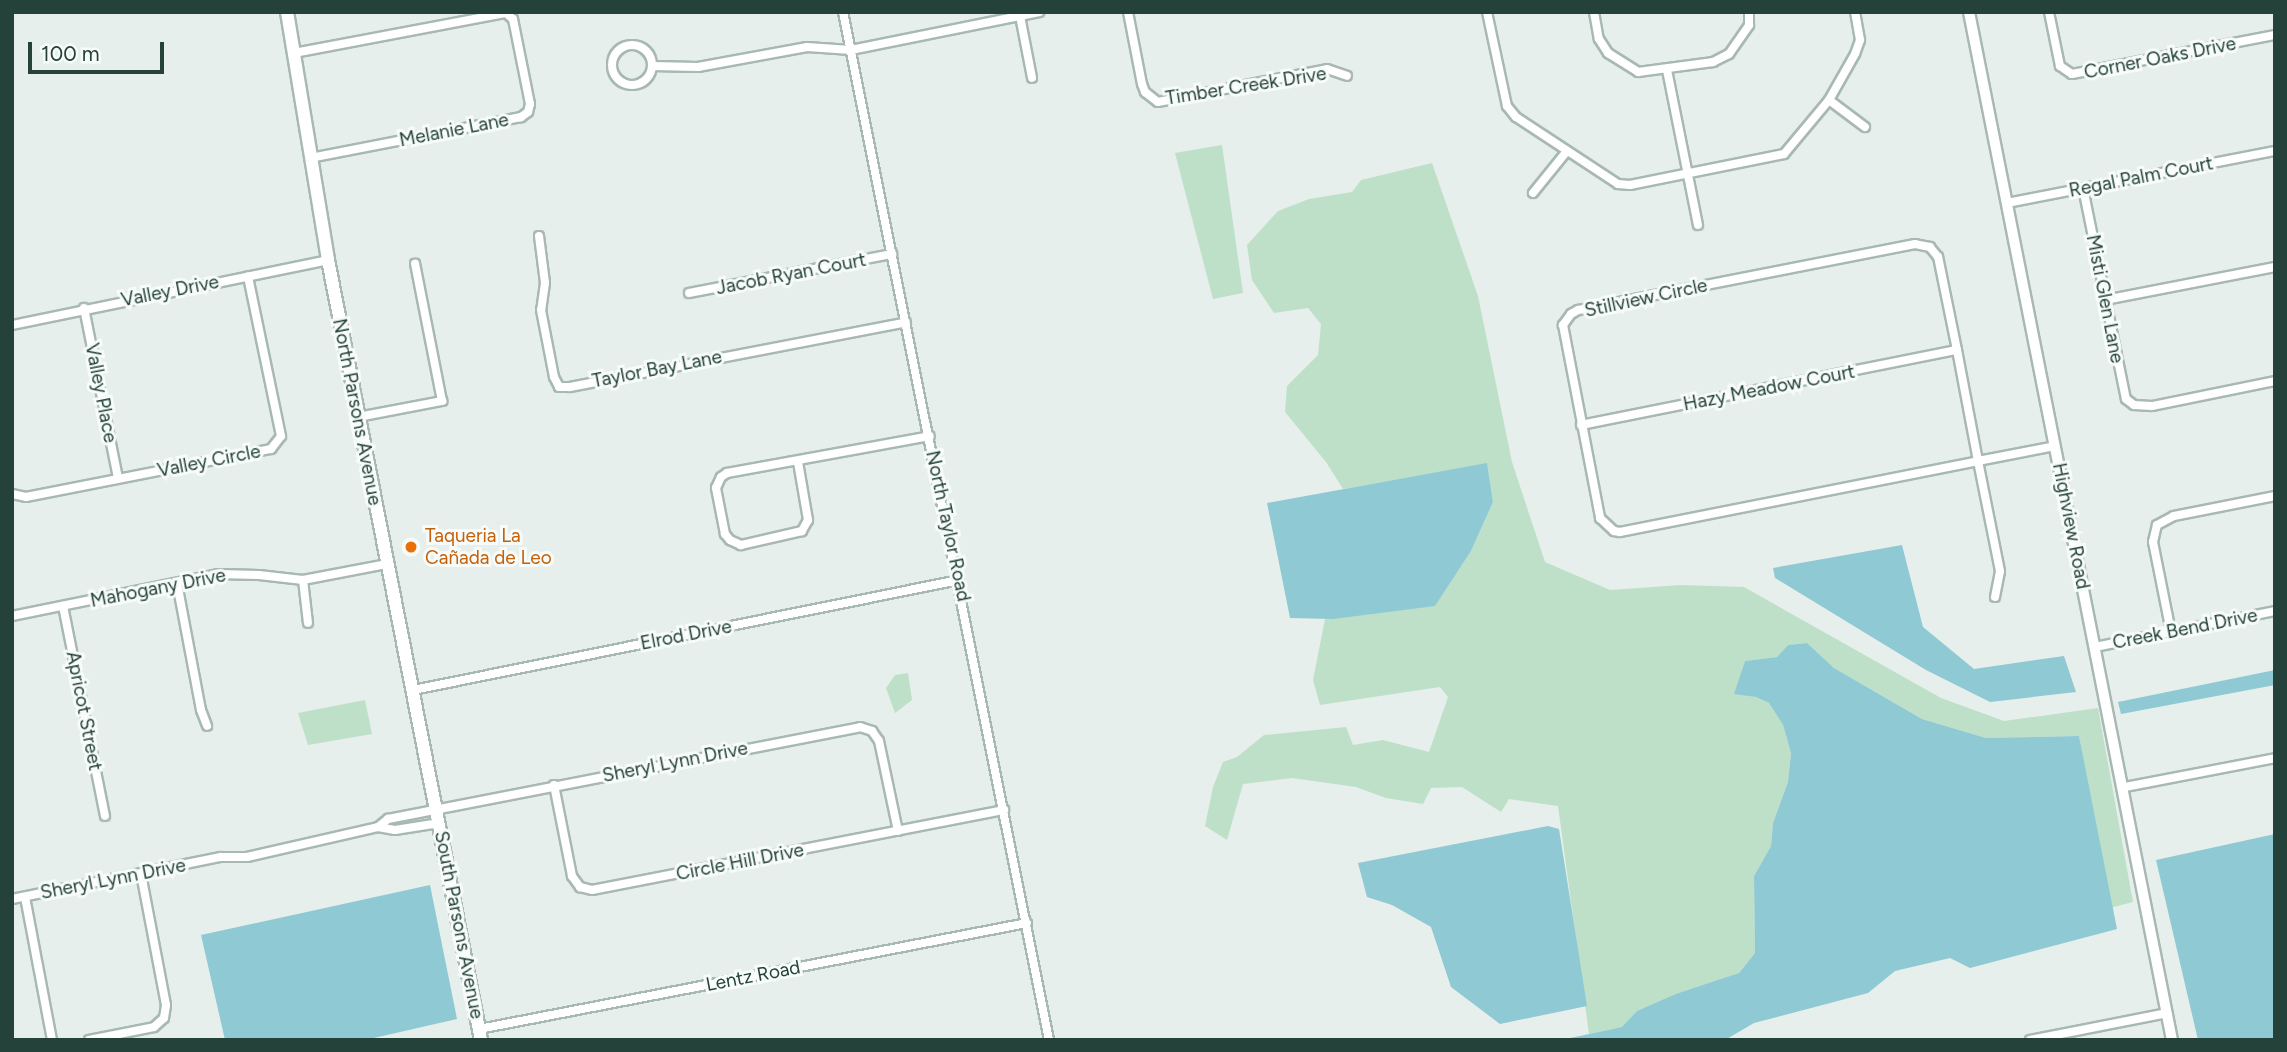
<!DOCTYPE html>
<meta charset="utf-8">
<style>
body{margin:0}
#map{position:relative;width:2287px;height:1052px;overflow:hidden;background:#e6efeb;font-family:Figtree,sans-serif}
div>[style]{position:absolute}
.green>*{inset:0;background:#bfe0c8}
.water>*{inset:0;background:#8ec9d4}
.roads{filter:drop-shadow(2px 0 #a8b8b2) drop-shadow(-2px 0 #a8b8b2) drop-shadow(0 2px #a8b8b2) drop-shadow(0 -2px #a8b8b2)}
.minor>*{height:8px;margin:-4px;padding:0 4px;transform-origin:4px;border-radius:4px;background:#fff}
.minor>.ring{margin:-4px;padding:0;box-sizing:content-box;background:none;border:8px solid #fff;border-radius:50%}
.tertiary>*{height:10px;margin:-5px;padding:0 5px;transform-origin:5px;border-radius:5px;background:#fff}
.secondary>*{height:12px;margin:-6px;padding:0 6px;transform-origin:6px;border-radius:6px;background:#fff}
.dots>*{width:19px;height:19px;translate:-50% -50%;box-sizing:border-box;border:4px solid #f7fbf9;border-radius:50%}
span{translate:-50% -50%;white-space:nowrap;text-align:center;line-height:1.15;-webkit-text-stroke:6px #f7fbf9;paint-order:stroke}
.street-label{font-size:19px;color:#24423a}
.food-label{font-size:19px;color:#c56008}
.left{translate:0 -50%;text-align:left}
.frame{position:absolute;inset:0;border:14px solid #24423a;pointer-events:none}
.scale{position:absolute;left:28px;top:42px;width:136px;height:32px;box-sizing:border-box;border:4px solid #24423a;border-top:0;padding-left:9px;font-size:21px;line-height:24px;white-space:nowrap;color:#24423a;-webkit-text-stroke:5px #f7fbf9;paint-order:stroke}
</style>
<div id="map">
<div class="green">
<div style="clip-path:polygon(1222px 145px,1243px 293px,1213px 299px,1175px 153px)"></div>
<div style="clip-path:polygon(1432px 163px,1478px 296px,1512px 462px,1545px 562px,1610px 590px,1681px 585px,1744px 587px,1941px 698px,2004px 721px,2098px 708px,2133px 902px,2110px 908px,2079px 736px,1986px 738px,1922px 719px,1834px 668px,1807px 643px,1788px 645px,1777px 657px,1745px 661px,1735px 693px,1756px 697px,1769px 703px,1783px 725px,1791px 753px,1788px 782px,1773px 823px,1771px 846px,1754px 876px,1755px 953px,1739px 973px,1637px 1011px,1623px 1027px,1589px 1034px,1558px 806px,1509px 799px,1501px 812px,1462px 787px,1431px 788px,1423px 804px,1386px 798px,1356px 787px,1292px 778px,1243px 784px,1227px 840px,1205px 826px,1213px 787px,1223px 762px,1237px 757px,1264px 735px,1346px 727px,1353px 745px,1383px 740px,1429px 752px,1448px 697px,1440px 687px,1320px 705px,1313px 680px,1325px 619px,1435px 605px,1471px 551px,1493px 502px,1487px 464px,1343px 489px,1326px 462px,1285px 412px,1287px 386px,1318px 355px,1321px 324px,1308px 308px,1274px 313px,1252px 280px,1247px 245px,1278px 211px,1309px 199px,1352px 192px,1361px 180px)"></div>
<div style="clip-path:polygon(908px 673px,912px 700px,895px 713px,886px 688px,895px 675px)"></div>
<div style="clip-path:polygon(365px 700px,372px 734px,308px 745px,298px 713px)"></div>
</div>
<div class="water">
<div style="clip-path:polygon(1487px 463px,1493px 502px,1471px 551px,1435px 606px,1333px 619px,1290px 618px,1267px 503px)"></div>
<div style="clip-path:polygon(1902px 545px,1923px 627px,1974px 669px,2064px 656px,2076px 692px,1990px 702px,1926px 670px,1775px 578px,1773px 568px)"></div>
<div style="clip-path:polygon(1807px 643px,1834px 668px,1922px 719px,1986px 738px,2079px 736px,2117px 929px,1970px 968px,1950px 958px,1895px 971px,1868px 993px,1754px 1023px,1725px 1040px,1561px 1040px,1622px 1027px,1637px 1011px,1676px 994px,1739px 973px,1755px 953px,1754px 876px,1771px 846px,1773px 823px,1788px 782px,1791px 753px,1783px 725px,1769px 703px,1756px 697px,1734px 694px,1745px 661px,1777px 657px,1788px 645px)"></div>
<div style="clip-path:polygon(2275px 670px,2275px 685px,2121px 714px,2118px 702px)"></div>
<div style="clip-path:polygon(1548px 826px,1559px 829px,1587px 1006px,1500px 1024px,1451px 987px,1431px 927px,1392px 905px,1367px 897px,1358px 863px)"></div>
<div style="clip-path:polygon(2275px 834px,2275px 1040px,2198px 1040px,2156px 860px)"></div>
<div style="clip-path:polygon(430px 885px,457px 1019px,365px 1040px,225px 1040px,201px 935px)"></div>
</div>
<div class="roads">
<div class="minor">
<div style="left:843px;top:12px;width:1048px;rotate:78.67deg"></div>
<div style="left:1128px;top:12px;width:73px;rotate:79deg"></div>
<div style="left:1142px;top:84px;width:9px;rotate:69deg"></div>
<div style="left:1145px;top:92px;width:16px;rotate:38deg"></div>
<div style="left:1158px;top:102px;width:172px;rotate:-11deg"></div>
<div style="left:1327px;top:69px;width:21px;rotate:19deg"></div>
<div style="left:1487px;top:12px;width:96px;rotate:78deg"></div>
<div style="left:1507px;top:106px;width:14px;rotate:51deg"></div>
<div style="left:1516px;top:117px;width:122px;rotate:33.3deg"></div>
<div style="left:1618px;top:184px;width:12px;rotate:5deg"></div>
<div style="left:1630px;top:185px;width:157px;rotate:-11.4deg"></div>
<div style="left:1784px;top:154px;width:70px;rotate:-50.2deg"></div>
<div style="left:1829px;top:100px;width:53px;rotate:-60.5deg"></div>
<div style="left:1855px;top:54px;width:15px;rotate:-70deg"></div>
<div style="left:1860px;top:40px;width:28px;rotate:-100deg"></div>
<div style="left:1594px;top:12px;width:27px;rotate:80deg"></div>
<div style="left:1599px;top:39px;width:17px;rotate:57deg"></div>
<div style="left:1608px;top:53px;width:36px;rotate:32deg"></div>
<div style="left:1638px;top:72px;width:76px;rotate:-7.6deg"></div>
<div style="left:1713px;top:62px;width:18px;rotate:-27deg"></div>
<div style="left:1729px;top:54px;width:35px;rotate:-55deg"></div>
<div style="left:1749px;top:25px;width:13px;rotate:-90deg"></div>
<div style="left:2049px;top:12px;width:55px;rotate:78.5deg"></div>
<div style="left:2060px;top:66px;width:14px;rotate:34deg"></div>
<div style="left:2072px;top:74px;width:207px;rotate:-10.9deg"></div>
<div style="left:1020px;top:16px;width:63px;rotate:79deg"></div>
<div class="ring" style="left:612px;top:45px;width:32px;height:32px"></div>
<div style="left:294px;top:53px;width:216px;rotate:-10.7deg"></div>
<div style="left:506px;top:13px;width:9px;rotate:41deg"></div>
<div style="left:513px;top:19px;width:87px;rotate:78.7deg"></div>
<div style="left:530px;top:104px;width:8px;rotate:104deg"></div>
<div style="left:528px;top:112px;width:9px;rotate:144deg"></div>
<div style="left:521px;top:117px;width:214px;rotate:169deg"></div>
<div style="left:652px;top:66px;width:46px;rotate:1.2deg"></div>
<div style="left:698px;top:67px;width:111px;rotate:-10.4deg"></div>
<div style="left:807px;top:47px;width:44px;rotate:3.9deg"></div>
<div style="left:851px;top:50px;width:192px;rotate:-11.4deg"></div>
<div style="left:1667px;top:70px;width:158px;rotate:78.7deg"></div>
<div style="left:1829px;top:100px;width:45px;rotate:36.9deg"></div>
<div style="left:2083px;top:188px;width:215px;rotate:78.5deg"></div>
<div style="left:2126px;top:399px;width:10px;rotate:37deg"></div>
<div style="left:2134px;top:405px;width:18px;rotate:3deg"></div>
<div style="left:2152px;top:406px;width:126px;rotate:-11.5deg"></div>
<div style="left:1533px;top:193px;width:54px;rotate:-51deg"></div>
<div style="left:2007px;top:203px;width:273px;rotate:-11deg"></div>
<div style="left:539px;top:236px;width:47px;rotate:82.7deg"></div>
<div style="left:545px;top:283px;width:27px;rotate:98deg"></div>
<div style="left:541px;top:310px;width:68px;rotate:79deg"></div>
<div style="left:554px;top:377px;width:11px;rotate:63deg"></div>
<div style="left:559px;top:387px;width:11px"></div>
<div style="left:570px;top:387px;width:342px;rotate:-10.9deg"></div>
<div style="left:689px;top:293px;width:207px;rotate:-10.9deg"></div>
<div style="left:2105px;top:300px;width:173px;rotate:-11deg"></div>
<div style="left:84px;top:308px;width:173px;rotate:78.7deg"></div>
<div style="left:12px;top:325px;width:323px;rotate:-11.6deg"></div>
<div style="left:358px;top:417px;width:86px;rotate:-10.8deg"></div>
<div style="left:442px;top:401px;width:140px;rotate:-101.1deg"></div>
<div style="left:1581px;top:425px;width:383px;rotate:-11.3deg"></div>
<div style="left:798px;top:462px;width:59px;rotate:80.2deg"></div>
<div style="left:808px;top:520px;width:13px;rotate:119deg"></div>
<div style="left:802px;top:531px;width:63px;rotate:167.1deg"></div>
<div style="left:741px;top:545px;width:12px;rotate:-156deg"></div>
<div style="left:730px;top:540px;width:8px;rotate:-130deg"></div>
<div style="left:725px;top:534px;width:47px;rotate:-101.1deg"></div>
<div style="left:716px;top:488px;width:12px;rotate:-66deg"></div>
<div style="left:721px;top:477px;width:7px;rotate:-34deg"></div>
<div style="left:727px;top:473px;width:206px;rotate:-10.3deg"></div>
<div style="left:12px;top:494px;width:14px;rotate:12deg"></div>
<div style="left:26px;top:497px;width:250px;rotate:-11.1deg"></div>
<div style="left:271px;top:449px;width:16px;rotate:-52deg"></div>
<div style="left:281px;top:436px;width:163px;rotate:-101.7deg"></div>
<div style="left:303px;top:580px;width:43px;rotate:83.4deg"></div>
<div style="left:177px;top:583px;width:129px;rotate:79.3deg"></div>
<div style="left:201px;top:710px;width:17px;rotate:69deg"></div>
<div style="left:1995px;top:597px;width:26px;rotate:-79deg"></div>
<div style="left:2000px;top:571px;width:112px;rotate:-101.3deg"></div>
<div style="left:1978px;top:461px;width:113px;rotate:-100.7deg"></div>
<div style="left:1957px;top:350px;width:95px;rotate:-101.5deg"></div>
<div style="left:1938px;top:257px;width:13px;rotate:-129deg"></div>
<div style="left:1930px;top:247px;width:15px;rotate:-169deg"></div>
<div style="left:1915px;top:244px;width:343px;rotate:168.9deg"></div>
<div style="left:1578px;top:310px;width:8px;rotate:150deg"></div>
<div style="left:1571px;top:314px;width:14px;rotate:126deg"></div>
<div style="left:1563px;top:325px;width:197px;rotate:79.1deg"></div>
<div style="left:1600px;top:518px;width:19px;rotate:43deg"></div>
<div style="left:1614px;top:531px;width:6px;rotate:9deg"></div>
<div style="left:1620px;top:532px;width:365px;rotate:-11.2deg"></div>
<div style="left:1978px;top:461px;width:78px;rotate:-11deg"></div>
<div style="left:63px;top:606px;width:214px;rotate:78.7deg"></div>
<div style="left:12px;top:616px;width:210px;rotate:-11.5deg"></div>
<div style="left:218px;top:574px;width:41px;rotate:1.4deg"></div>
<div style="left:259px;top:575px;width:44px;rotate:6.5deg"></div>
<div style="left:303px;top:580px;width:86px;rotate:-10.8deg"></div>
<div style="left:2171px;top:632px;width:92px;rotate:-101.3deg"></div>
<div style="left:2153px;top:542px;width:17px;rotate:-77deg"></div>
<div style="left:2157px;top:525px;width:19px;rotate:-28deg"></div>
<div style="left:2174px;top:516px;width:103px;rotate:-11.2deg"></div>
<div style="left:2095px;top:647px;width:184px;rotate:-11.3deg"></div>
<div style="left:413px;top:690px;width:557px;rotate:-11.39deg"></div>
<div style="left:554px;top:785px;width:93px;rotate:78.8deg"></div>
<div style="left:572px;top:876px;width:14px;rotate:54deg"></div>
<div style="left:580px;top:887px;width:12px;rotate:14deg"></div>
<div style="left:592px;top:890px;width:420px;rotate:-11deg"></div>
<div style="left:2125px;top:787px;width:153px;rotate:-10.9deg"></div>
<div style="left:378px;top:827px;width:13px;rotate:-39deg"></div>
<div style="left:388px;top:819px;width:481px;rotate:-11deg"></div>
<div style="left:860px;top:727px;width:13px;rotate:18deg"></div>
<div style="left:872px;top:731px;width:12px;rotate:55deg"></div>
<div style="left:879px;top:741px;width:92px;rotate:78.1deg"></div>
<div style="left:25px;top:897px;width:146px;rotate:79.3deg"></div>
<div style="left:12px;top:899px;width:213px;rotate:-11.4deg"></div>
<div style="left:221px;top:857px;width:26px"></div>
<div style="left:247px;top:857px;width:134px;rotate:-12.9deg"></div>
<div style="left:378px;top:827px;width:17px;rotate:10deg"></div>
<div style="left:395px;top:830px;width:45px;rotate:-9deg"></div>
<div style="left:479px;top:1029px;width:558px;rotate:-10.95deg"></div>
<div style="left:89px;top:1040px;width:66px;rotate:-11.3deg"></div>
<div style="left:154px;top:1027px;width:13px;rotate:-42deg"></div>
<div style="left:164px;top:1018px;width:13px;rotate:-81deg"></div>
<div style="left:166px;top:1005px;width:133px;rotate:-100.8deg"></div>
<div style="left:2030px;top:1040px;width:140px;rotate:-11.1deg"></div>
</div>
<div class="tertiary">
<div style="left:1969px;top:12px;width:1048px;rotate:78.83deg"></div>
</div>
<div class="secondary">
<div style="left:287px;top:12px;width:251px;rotate:80.6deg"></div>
<div style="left:328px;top:260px;width:795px;rotate:78.9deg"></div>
</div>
</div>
<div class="dots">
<div style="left:411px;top:547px;background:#e8710a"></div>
</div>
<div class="street-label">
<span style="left:2160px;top:58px;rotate:-11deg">Corner Oaks Drive</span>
<span style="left:1246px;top:86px;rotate:-9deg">Timber Creek Drive</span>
<span style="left:454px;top:130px;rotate:-11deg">Melanie Lane</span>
<span style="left:2141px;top:177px;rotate:-11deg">Regal Palm Court</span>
<span style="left:791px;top:274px;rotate:-11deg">Jacob Ryan Court</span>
<span style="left:170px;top:291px;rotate:-11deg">Valley Drive</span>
<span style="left:1646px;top:298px;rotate:-12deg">Stillview Circle</span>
<span style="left:2105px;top:299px;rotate:79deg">Misti Glen Lane</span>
<span style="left:657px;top:369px;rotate:-11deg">Taylor Bay Lane</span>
<span style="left:1769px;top:388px;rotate:-11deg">Hazy Meadow Court</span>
<span style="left:101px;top:393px;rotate:79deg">Valley Place</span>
<span style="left:357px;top:412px;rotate:79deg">North Parsons Avenue</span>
<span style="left:209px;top:461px;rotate:-11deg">Valley Circle</span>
<span style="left:948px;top:526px;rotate:78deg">North Taylor Road</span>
<span style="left:2071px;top:526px;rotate:79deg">Highview Road</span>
<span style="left:158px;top:588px;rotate:-11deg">Mahogany Drive</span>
<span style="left:2185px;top:629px;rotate:-11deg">Creek Bend Drive</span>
<span style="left:686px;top:635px;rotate:-11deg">Elrod Drive</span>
<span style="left:84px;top:711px;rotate:79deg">Apricot Street</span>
<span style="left:675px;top:762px;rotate:-11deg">Sheryl Lynn Drive</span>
<span style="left:740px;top:862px;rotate:-11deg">Circle Hill Drive</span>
<span style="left:113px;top:879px;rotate:-11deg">Sheryl Lynn Drive</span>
<span style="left:459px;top:925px;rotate:79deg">South Parsons Avenue</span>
<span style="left:753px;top:976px;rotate:-11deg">Lentz Road</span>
</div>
<div class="food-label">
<span class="left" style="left:425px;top:547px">Taqueria La<br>Cañada de Leo</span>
</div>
<div class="frame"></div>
<div class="scale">100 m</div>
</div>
